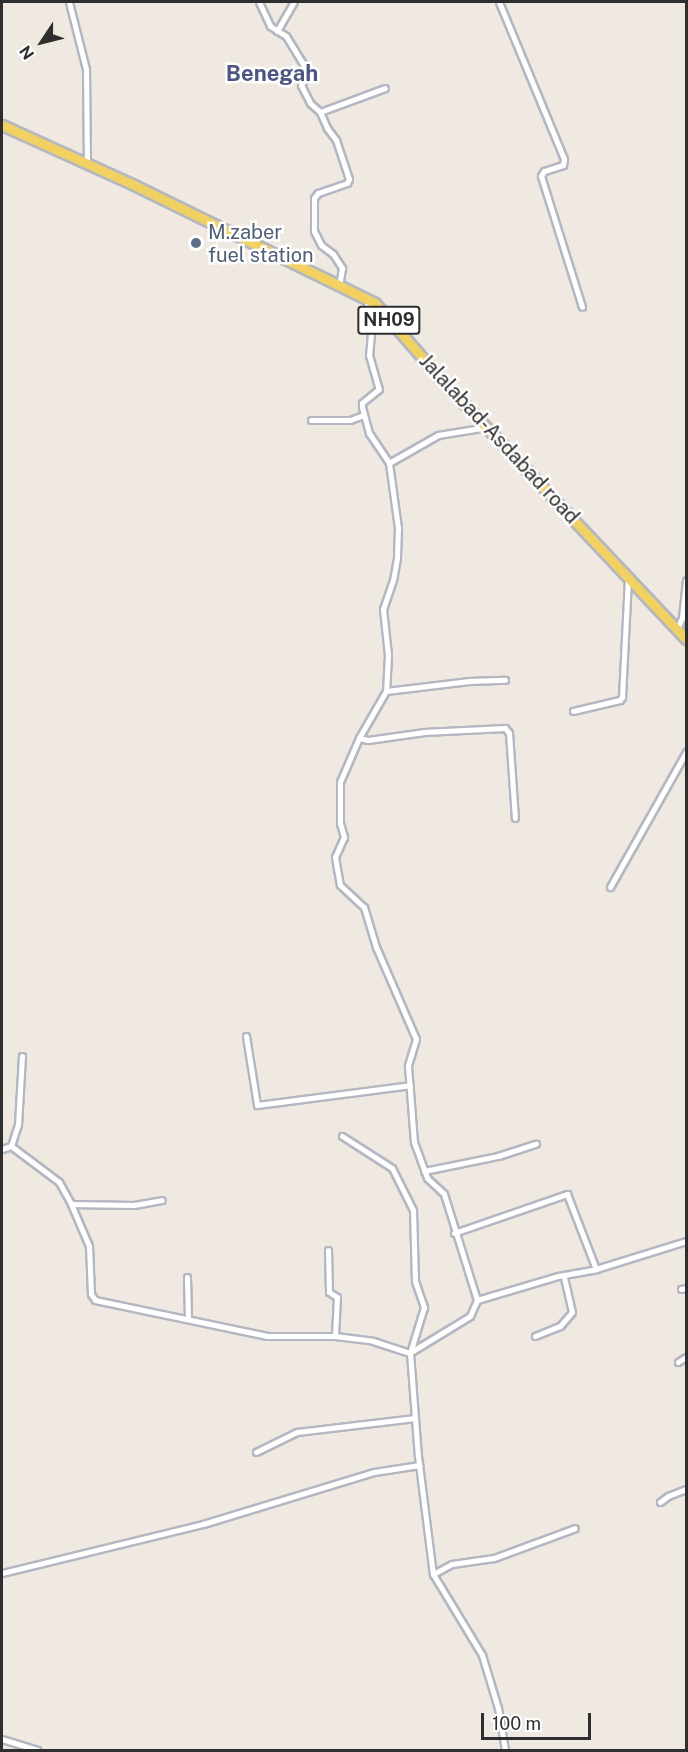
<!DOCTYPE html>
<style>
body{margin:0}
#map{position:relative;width:688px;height:1752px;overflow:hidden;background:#efe9e1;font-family:"Public Sans",sans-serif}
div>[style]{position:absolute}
.roads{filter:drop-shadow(2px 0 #b4b7c1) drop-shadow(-2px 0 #b4b7c1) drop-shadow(0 2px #b4b7c1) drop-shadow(0 -2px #b4b7c1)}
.minor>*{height:5px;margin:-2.5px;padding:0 2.5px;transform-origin:2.5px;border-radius:2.5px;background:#fff}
.primary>*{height:9px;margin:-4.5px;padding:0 4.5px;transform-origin:4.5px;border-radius:4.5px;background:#f2d163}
.dots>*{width:16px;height:16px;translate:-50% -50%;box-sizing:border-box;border:3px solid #fff;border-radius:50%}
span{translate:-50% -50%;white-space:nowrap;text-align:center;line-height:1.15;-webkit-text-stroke:5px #fff;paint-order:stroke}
.shield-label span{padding:2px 4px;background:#fff;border:2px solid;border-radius:4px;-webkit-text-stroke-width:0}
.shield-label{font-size:18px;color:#2e2e2e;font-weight:700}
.service-label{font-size:20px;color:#4e5e75}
.left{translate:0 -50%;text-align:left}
.street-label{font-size:20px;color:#2e2e2e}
.quarter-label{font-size:22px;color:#4d5680;font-weight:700}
.frame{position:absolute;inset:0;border:3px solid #2e2e2e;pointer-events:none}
.north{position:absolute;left:12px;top:12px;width:60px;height:60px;-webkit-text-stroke:4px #fff;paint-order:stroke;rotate:235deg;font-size:16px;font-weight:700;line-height:24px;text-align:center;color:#2e2e2e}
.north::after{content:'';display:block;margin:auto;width:21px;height:27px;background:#2e2e2e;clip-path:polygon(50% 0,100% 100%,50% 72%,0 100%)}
.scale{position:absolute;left:481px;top:1713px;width:110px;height:27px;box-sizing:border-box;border:3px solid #2e2e2e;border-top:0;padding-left:8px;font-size:18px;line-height:21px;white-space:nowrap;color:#2e2e2e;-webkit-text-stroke:4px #fff;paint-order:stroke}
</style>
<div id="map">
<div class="roads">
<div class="minor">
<div style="left:69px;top:2px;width:69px;rotate:75.8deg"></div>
<div style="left:86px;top:69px;width:95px;rotate:89.4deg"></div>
<div style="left:259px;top:2px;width:26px;rotate:65deg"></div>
<div style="left:270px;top:26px;width:19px;rotate:32deg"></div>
<div style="left:286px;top:36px;width:42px;rotate:58.6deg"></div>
<div style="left:308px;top:72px;width:15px;rotate:118deg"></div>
<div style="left:301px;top:85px;width:20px;rotate:63deg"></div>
<div style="left:310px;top:103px;width:13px;rotate:42deg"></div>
<div style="left:320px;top:112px;width:17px;rotate:66deg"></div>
<div style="left:327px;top:128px;width:15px;rotate:53deg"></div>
<div style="left:336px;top:140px;width:41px;rotate:71.6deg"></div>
<div style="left:349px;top:179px;width:4px;rotate:117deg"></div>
<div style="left:347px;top:183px;width:31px;rotate:161deg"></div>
<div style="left:318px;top:193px;width:6px;rotate:129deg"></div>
<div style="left:314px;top:198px;width:33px;rotate:90deg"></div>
<div style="left:314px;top:231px;width:16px;rotate:63deg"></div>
<div style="left:321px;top:245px;width:15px;rotate:37deg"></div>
<div style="left:333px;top:254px;width:17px;rotate:57deg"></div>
<div style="left:342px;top:268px;width:18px;rotate:99deg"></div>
<div style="left:499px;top:2px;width:170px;rotate:67.5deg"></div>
<div style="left:564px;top:159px;width:6px;rotate:99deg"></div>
<div style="left:563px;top:165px;width:20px;rotate:162deg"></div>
<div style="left:544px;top:171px;width:6px;rotate:121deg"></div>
<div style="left:541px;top:176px;width:137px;rotate:72.6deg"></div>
<div style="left:277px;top:31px;width:34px;rotate:-60deg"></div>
<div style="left:320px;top:112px;width:69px;rotate:-20.3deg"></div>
<div style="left:366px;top:299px;width:24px;rotate:75deg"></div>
<div style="left:372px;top:322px;width:33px;rotate:95deg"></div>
<div style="left:369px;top:355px;width:35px;rotate:74deg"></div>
<div style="left:379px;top:389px;width:22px;rotate:141deg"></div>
<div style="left:362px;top:403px;width:4px;rotate:90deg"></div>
<div style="left:362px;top:407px;width:27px;rotate:75deg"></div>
<div style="left:369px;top:433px;width:36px;rotate:56deg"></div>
<div style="left:389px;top:463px;width:66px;rotate:82.1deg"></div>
<div style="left:398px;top:528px;width:30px;rotate:92deg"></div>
<div style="left:397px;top:558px;width:22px;rotate:100deg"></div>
<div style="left:393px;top:580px;width:31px;rotate:109deg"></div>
<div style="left:383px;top:609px;width:46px;rotate:83.8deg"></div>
<div style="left:388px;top:655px;width:36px;rotate:93deg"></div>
<div style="left:386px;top:691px;width:54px;rotate:119.9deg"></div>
<div style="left:359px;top:738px;width:48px;rotate:113.4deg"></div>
<div style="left:340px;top:782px;width:41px;rotate:90deg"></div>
<div style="left:340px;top:823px;width:15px;rotate:74deg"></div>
<div style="left:344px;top:837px;width:22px;rotate:114deg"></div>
<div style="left:335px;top:857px;width:28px;rotate:80deg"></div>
<div style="left:340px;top:885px;width:33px;rotate:43deg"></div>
<div style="left:364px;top:907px;width:42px;rotate:73.3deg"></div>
<div style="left:376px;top:947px;width:100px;rotate:66.5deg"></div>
<div style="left:416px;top:1039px;width:28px;rotate:107deg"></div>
<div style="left:408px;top:1066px;width:76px;rotate:85.5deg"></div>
<div style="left:414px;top:1142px;width:38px;rotate:70deg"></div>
<div style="left:427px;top:1178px;width:23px;rotate:43deg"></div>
<div style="left:444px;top:1194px;width:111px;rotate:72.7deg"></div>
<div style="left:311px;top:420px;width:39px"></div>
<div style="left:350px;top:420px;width:15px;rotate:-20deg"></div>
<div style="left:389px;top:463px;width:56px;rotate:-29.7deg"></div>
<div style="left:438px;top:435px;width:50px;rotate:-9.3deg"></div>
<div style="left:677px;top:629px;width:12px;rotate:-66deg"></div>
<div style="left:682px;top:618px;width:38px;rotate:-84deg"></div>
<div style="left:386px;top:691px;width:84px;rotate:-6.9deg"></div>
<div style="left:469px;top:681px;width:36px;rotate:-2deg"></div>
<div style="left:573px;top:711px;width:48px;rotate:-13.2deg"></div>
<div style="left:620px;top:700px;width:4px;rotate:-56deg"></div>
<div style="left:622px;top:697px;width:118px;rotate:-87.1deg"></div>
<div style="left:359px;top:738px;width:9px;rotate:13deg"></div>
<div style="left:368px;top:740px;width:57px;rotate:-8.1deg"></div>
<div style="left:424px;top:732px;width:81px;rotate:-2.8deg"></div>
<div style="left:505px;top:728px;width:6px;rotate:51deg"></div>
<div style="left:509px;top:733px;width:85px;rotate:86deg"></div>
<div style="left:610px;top:887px;width:155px;rotate:-60.6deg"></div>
<div style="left:246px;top:1036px;width:70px;rotate:80.9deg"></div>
<div style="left:257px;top:1105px;width:154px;rotate:-7.4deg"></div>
<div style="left:342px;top:1136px;width:59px;rotate:32.6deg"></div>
<div style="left:392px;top:1168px;width:47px;rotate:63.4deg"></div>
<div style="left:413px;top:1210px;width:71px;rotate:88.4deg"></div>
<div style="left:415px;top:1281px;width:28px;rotate:71deg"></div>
<div style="left:424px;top:1307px;width:48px;rotate:106.9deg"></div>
<div style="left:410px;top:1353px;width:103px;rotate:85.6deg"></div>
<div style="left:418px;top:1456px;width:119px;rotate:82.8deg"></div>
<div style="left:433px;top:1574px;width:95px;rotate:58.8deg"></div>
<div style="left:482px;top:1655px;width:55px;rotate:73.2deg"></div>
<div style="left:498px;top:1708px;width:43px;rotate:80.5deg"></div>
<div style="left:11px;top:1146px;width:22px;rotate:-72deg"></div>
<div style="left:18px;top:1125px;width:69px;rotate:-86.7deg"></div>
<div style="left:2px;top:1149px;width:9px;rotate:-18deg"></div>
<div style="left:11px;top:1146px;width:60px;rotate:36.9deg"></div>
<div style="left:59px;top:1182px;width:25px;rotate:61deg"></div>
<div style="left:71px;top:1204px;width:46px;rotate:66.8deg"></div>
<div style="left:89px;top:1246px;width:48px;rotate:87.6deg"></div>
<div style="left:91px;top:1294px;width:7px;rotate:56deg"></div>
<div style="left:95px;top:1300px;width:176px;rotate:11.8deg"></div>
<div style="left:267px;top:1336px;width:68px"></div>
<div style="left:335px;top:1336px;width:38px;rotate:7deg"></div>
<div style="left:373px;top:1341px;width:39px;rotate:18deg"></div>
<div style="left:424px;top:1171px;width:76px;rotate:-11.5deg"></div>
<div style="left:498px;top:1156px;width:40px;rotate:-18deg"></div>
<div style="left:71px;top:1204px;width:63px;rotate:0.9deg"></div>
<div style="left:134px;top:1205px;width:28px;rotate:-10deg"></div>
<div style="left:454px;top:1233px;width:120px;rotate:-19deg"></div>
<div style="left:567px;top:1194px;width:80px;rotate:68.9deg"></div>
<div style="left:328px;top:1250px;width:42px;rotate:88.6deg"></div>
<div style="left:329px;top:1292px;width:9px;rotate:32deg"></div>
<div style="left:337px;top:1297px;width:39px;rotate:93deg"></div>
<div style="left:187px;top:1277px;width:42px;rotate:88.6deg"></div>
<div style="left:681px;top:1289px;width:5px;rotate:-11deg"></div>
<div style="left:535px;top:1336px;width:27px;rotate:-22deg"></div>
<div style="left:560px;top:1326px;width:18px;rotate:-49deg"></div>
<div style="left:572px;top:1312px;width:36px;rotate:-103deg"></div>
<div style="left:411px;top:1352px;width:69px;rotate:-31.4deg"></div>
<div style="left:470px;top:1316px;width:17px;rotate:-66deg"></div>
<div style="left:477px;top:1300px;width:84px;rotate:-16.5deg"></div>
<div style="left:558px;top:1276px;width:39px;rotate:-10deg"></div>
<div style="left:596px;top:1269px;width:94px;rotate:-17.3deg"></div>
<div style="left:678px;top:1362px;width:9px;rotate:-32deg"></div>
<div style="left:256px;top:1452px;width:46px;rotate:-26deg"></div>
<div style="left:297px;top:1432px;width:119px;rotate:-6.8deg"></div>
<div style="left:660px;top:1502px;width:10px;rotate:-37deg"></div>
<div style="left:668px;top:1496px;width:19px;rotate:-21deg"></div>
<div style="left:2px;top:1573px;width:207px;rotate:-13.7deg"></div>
<div style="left:203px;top:1524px;width:179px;rotate:-16.9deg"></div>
<div style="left:374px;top:1472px;width:46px;rotate:-8.8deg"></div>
<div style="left:433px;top:1574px;width:21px;rotate:-28deg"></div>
<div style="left:452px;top:1564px;width:42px;rotate:-8.1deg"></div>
<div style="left:494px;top:1558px;width:86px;rotate:-20.3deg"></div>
<div style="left:2px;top:1739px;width:37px;rotate:17deg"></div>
</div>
<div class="primary">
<div style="left:2px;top:125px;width:145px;rotate:24.4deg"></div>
<div style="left:134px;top:185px;width:268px;rotate:26.1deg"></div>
<div style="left:375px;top:303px;width:98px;rotate:49.1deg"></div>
<div style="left:439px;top:377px;width:360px;rotate:46.7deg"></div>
</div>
</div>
<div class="dots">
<div style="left:196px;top:243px;background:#5c6f8a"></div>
</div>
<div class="shield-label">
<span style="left:389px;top:320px">NH09</span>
</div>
<div class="service-label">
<span class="left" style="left:208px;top:244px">M.zaber<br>fuel station</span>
</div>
<div class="street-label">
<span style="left:499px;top:439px;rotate:47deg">Jalalabad-Asdabad road</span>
</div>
<div class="quarter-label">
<span style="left:272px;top:74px">Benegah</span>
</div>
<div class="frame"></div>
<div class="north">N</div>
<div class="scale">100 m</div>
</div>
